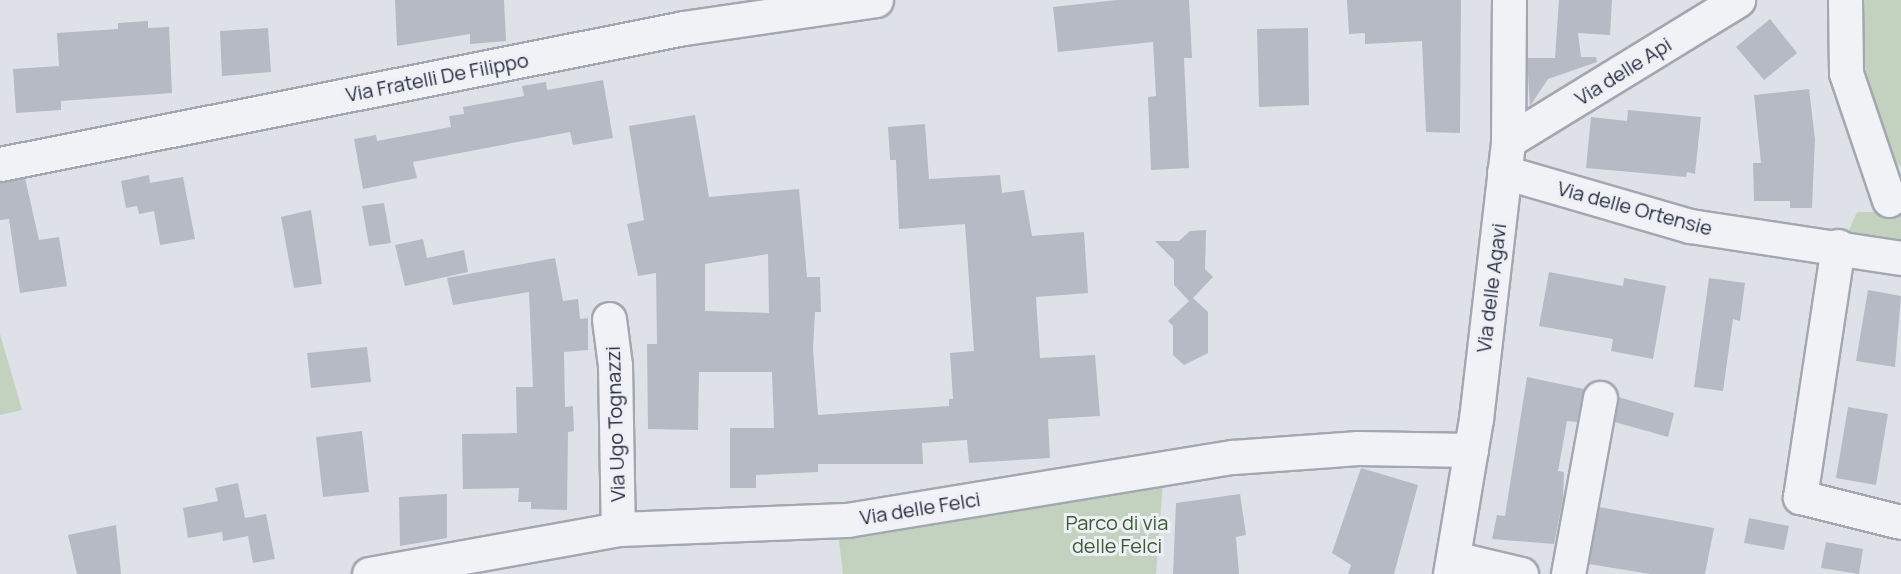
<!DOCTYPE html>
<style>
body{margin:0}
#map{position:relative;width:1901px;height:574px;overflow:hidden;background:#dee1e8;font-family:Manrope,sans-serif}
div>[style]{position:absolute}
.green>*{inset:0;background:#c2d2bf}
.building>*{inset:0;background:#b5bac5}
.roads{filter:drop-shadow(2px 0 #a3a7b2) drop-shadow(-2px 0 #a3a7b2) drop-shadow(0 2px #a3a7b2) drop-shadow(0 -2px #a3a7b2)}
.minor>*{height:33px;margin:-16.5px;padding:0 16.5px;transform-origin:16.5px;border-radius:16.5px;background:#f1f2f6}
span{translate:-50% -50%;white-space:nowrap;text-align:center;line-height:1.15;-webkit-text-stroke:6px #eef0f6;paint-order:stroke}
.street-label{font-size:20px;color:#272d40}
.park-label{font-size:20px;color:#375c34}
</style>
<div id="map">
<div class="green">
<div style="clip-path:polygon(1851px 0,1901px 0,1901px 167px,1883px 152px)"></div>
<div style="clip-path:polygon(1857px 212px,1901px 212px,1901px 246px,1847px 235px)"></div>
<div style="clip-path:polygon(0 334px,22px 410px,0 415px)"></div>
<div style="clip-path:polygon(1163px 482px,1156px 574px,843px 574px,839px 540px)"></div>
</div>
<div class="building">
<div style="clip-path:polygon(395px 0,504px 0,506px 41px,470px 44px,470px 34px,397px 46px)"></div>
<div style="clip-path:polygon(1117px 0,1189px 0,1192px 58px,1184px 58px,1189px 168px,1151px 170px,1148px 97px,1156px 96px,1153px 42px,1058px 52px,1053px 7px)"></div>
<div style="clip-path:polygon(1347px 0,1461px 0,1460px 133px,1426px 132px,1422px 41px,1365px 44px,1365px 33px,1349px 34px)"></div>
<div style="clip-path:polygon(1559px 0,1612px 0,1610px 35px,1578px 33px,1581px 57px,1596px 57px,1597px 62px,1548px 79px,1530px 106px,1527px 58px,1555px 58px)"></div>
<div style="clip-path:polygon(1770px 19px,1797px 53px,1764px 80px,1736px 47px)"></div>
<div style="clip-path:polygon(148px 21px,148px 28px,169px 27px,172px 93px,61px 101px,61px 110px,16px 113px,13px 69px,59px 66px,57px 33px,118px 29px,118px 23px)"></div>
<div style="clip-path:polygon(268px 28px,271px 72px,222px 76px,220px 31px)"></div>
<div style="clip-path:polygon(1308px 28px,1309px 105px,1259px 107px,1257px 29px)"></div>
<div style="clip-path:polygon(603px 80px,613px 138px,573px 145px,570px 132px,413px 162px,417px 178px,363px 189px,354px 139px,376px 135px,377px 141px,451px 127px,449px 116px,464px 114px,463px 107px,524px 96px,522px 86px,546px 82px,547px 90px)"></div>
<div style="clip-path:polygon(1809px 89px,1815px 139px,1812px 208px,1790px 208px,1790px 201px,1754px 201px,1753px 163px,1761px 163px,1754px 95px)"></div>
<div style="clip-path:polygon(1628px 110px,1701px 117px,1695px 174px,1687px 172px,1686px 177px,1586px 168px,1591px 117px,1627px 121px)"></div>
<div style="clip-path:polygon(evenodd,695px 115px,709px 197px,799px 189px,807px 277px,820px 277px,821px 312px,815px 312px,813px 349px,818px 415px,949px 406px,949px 399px,953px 399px,950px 353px,974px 351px,965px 224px,899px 229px,896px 160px,890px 160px,888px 127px,925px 124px,929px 179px,1000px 175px,1002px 193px,1024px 190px,1032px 236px,1084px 232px,1088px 293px,1036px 297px,1040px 358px,1095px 355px,1100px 416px,1048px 419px,1050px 458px,969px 463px,967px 440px,922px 443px,923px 464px,818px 464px,818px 472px,756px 475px,756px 488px,730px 488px,730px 428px,774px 428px,772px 372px,699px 372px,698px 430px,648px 429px,647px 344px,657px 344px,656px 273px,638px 276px,627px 224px,644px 220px,629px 126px,695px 115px,768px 254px,769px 313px,705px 311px,705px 264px,768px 254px)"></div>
<div style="clip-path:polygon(149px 175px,150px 183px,183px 177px,195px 239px,160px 245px,154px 211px,139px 214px,137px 206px,126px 208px,121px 181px)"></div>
<div style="clip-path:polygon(25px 178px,39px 240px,59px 237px,67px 286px,20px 293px,9px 219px,0 220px,0 182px)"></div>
<div style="clip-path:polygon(384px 203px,391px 243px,369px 246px,362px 206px)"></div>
<div style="clip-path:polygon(311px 210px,322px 284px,294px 288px,281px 217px)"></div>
<div style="clip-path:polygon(1206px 230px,1205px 269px,1213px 277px,1193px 298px,1208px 312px,1208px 353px,1184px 365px,1173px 355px,1173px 326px,1168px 321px,1189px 301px,1174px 285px,1174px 260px,1155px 241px,1179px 241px,1190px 231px)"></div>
<div style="clip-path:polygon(423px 239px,427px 258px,464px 250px,468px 272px,405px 286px,395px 245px)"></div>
<div style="clip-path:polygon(555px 258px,563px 301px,578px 299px,580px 319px,588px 318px,588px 350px,564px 352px,565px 407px,573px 406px,574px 431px,568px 432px,567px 510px,531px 509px,531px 502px,518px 502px,519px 488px,463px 489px,462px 434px,517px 433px,516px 387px,533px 387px,529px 292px,453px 305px,447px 278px)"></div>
<div style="clip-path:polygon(1549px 272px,1623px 286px,1624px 278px,1666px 286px,1653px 359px,1611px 351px,1613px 339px,1539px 326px)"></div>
<div style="clip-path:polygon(1709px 278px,1745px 283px,1740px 321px,1733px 319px,1723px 391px,1694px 387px)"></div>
<div style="clip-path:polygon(1868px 290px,1901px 296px,1895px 367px,1856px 361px)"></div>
<div style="clip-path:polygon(367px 347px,371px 382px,311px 388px,307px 353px)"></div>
<div style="clip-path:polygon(1527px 377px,1584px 389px,1577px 422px,1567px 421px,1558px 471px,1564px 472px,1563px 499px,1554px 544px,1492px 539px,1497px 515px,1505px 516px)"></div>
<div style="clip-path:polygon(1618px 397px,1674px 413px,1668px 437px,1615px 422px)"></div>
<div style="clip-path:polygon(1848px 407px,1888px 414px,1876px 485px,1836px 478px)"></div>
<div style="clip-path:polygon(362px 431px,369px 492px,323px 497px,316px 437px)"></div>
<div style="clip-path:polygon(1361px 468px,1418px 485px,1394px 574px,1348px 574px,1351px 565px,1332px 553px)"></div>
<div style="clip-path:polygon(238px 483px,245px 518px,266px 514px,275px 559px,253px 563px,248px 536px,223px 541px,222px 532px,188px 538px,183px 508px,218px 501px,215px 488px)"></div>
<div style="clip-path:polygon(447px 494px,447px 538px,400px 546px,399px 497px)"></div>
<div style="clip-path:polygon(1240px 494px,1246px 535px,1236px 537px,1239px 574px,1173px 574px,1176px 503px)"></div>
<div style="clip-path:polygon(1599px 507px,1714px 528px,1705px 574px,1650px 574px,1589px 564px)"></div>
<div style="clip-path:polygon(1749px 518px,1789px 526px,1784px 550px,1744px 543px)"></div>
<div style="clip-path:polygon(116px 525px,121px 574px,77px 574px,68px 535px)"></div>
<div style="clip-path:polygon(1826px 542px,1863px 549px,1859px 574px,1821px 568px)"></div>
</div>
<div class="roads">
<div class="minor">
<div style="left:1845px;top:0;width:73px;rotate:89.2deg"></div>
<div style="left:1846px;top:73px;width:134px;rotate:71.3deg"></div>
<div style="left:1508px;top:141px;width:270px;rotate:-31.5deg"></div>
<div style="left:0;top:164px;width:697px;rotate:-11.25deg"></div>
<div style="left:684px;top:28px;width:194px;rotate:-8.3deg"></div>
<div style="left:1504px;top:172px;width:194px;rotate:16.2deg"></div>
<div style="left:1690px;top:226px;width:213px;rotate:8.6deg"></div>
<div style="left:1838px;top:246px;width:254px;rotate:98.6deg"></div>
<div style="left:1800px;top:497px;width:104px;rotate:13.9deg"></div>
<div style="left:609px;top:319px;width:46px;rotate:82.6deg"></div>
<div style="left:615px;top:365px;width:164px;rotate:89deg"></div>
<div style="left:1454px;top:558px;width:69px;rotate:13.4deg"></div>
<div style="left:369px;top:574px;width:253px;rotate:-10.2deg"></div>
<div style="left:618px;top:529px;width:229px;rotate:-2.3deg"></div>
<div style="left:847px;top:520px;width:391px;rotate:-9.3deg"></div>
<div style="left:1233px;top:457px;width:125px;rotate:-4.1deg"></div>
<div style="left:1358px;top:448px;width:113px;rotate:1deg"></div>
<div style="left:1450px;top:574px;width:157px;rotate:-80.5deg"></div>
<div style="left:1476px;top:419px;width:280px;rotate:-83.4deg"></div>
<div style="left:1508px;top:141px;width:141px;rotate:-89.6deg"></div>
<div style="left:1568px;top:574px;width:179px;rotate:-79.7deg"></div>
</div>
</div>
<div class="street-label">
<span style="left:1623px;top:71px;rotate:-32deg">Via delle Api</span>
<span style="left:437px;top:77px;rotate:-11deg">Via Fratelli De Filippo</span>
<span style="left:1635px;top:208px;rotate:15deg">Via delle Ortensie</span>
<span style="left:1491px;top:288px;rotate:-83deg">Via delle Agavi</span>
<span style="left:615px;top:424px;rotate:-92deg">Via Ugo Tognazzi</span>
<span style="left:920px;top:508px;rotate:-9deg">Via delle Felci</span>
</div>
<div class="park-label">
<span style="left:1117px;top:534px">Parco di via<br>delle Felci</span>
</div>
</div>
